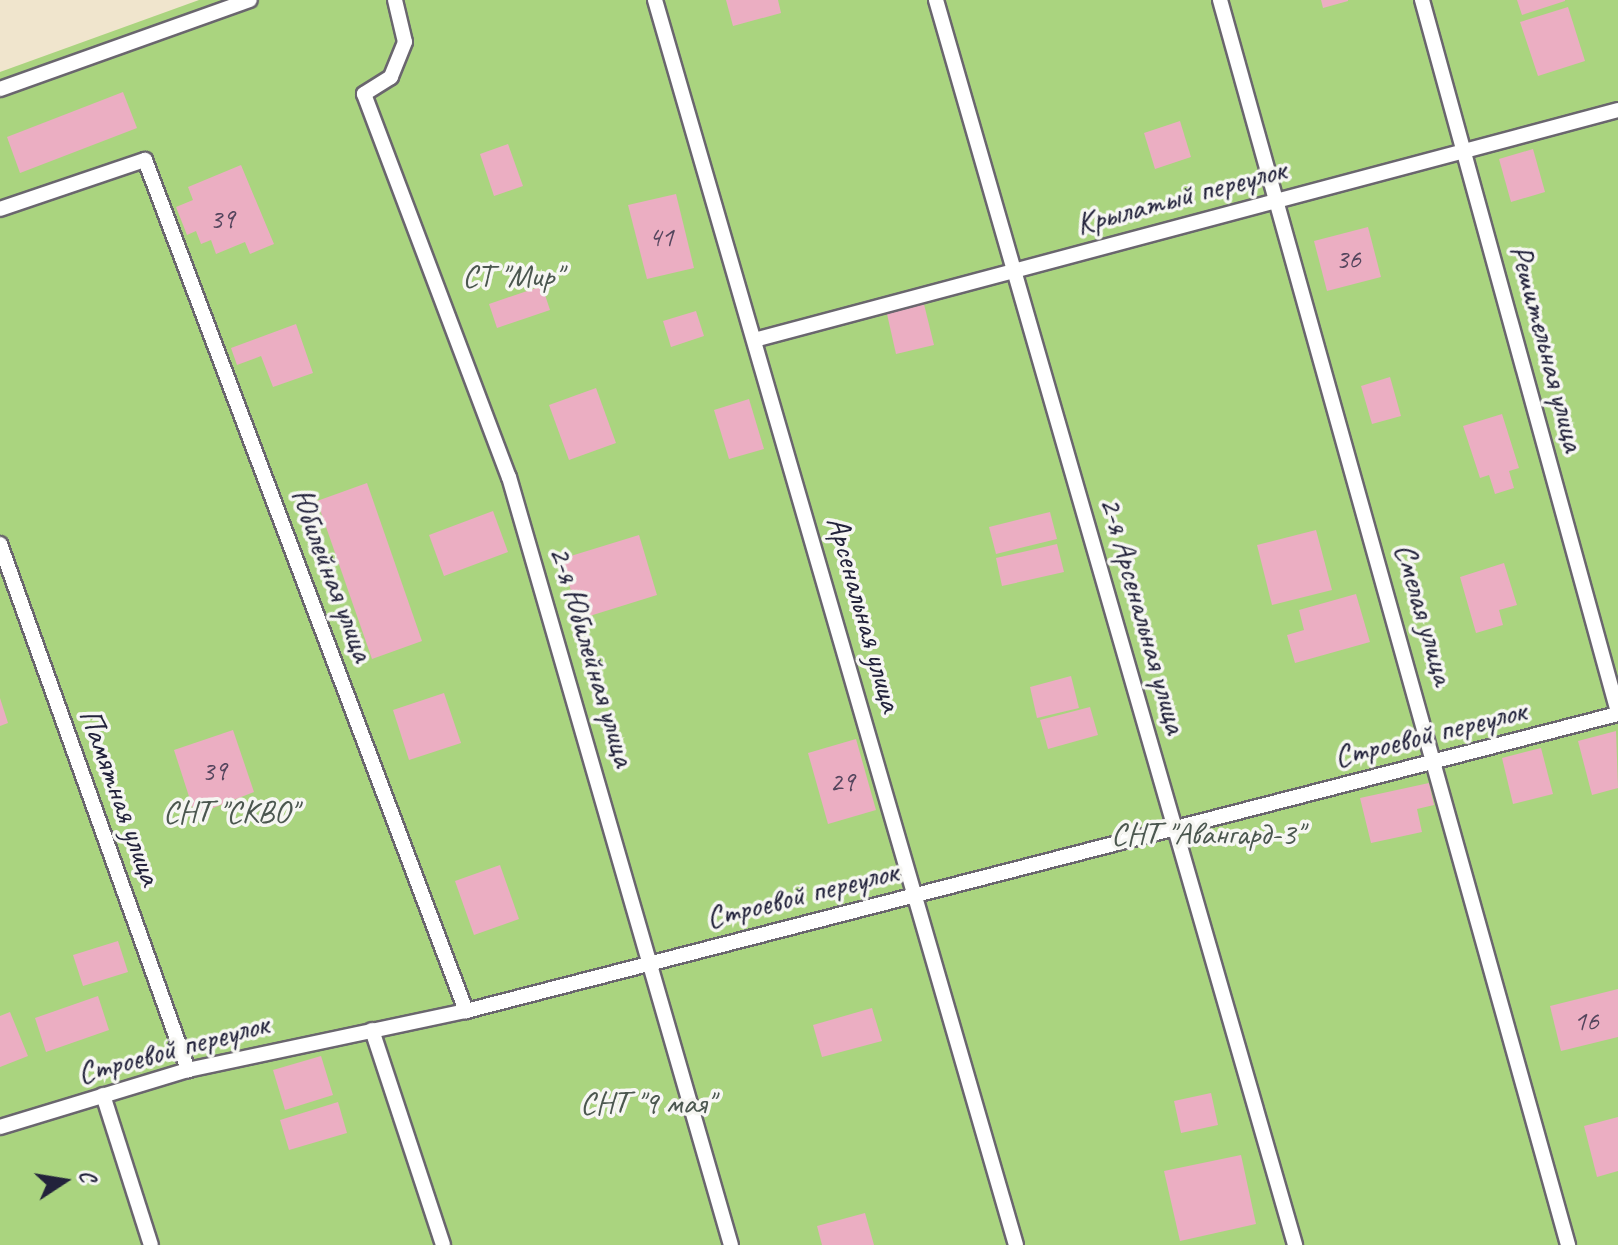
<!DOCTYPE html>
<meta charset="utf-8">
<style>
body{margin:0}
#map{position:relative;width:1618px;height:1245px;overflow:hidden;background:#f0e5cd;font-family:Caveat,sans-serif}
div>[style]{position:absolute}
.green>*{inset:0;background:#aad47f}
.building>*{inset:0;background:#ebaec2}
.roads{filter:drop-shadow(2px 0 #6a666e) drop-shadow(-2px 0 #6a666e) drop-shadow(0 2px #6a666e) drop-shadow(0 -2px #6a666e)}
.lane>*{height:14px;margin:-7px;padding:0 7px;transform-origin:7px;border-radius:7px;background:#fff}
span{translate:-50% -50%;white-space:nowrap;text-align:center;line-height:1.15;-webkit-text-stroke:7px #f6f6f2;paint-order:stroke}
.number-label{font-size:28px;color:#54455d}
.number-label span{-webkit-text-stroke-width:0}
.street-label{font-size:32px;color:#22223b}
.park-label{font-size:32px;color:#4b574f}
.north{position:absolute;left:24px;top:1141px;width:80px;height:80px;-webkit-text-stroke:6px #f6f6f2;paint-order:stroke;rotate:78deg;font-size:22px;font-weight:700;line-height:32px;text-align:center;color:#22223b}
.north::after{content:'';display:block;margin:auto;width:28px;height:36px;background:#22223b;clip-path:polygon(50% 0,100% 100%,50% 72%,0 100%)}
</style>
<div id="map">
<div class="green">
<div style="clip-path:polygon(199px 0,1618px 0,1618px 1245px,0 1245px,0 72px)"></div>
</div>
<div class="building">
<div style="clip-path:polygon(726px 0,778px 0,781px 13px,733px 26px)"></div>
<div style="clip-path:polygon(1321px 0,1348px 0,1348px 1px,1323px 8px)"></div>
<div style="clip-path:polygon(1517px 0,1565px 0,1565px 1px,1522px 15px)"></div>
<div style="clip-path:polygon(1568px 7px,1585px 61px,1538px 76px,1520px 22px)"></div>
<div style="clip-path:polygon(123px 92px,137px 128px,20px 173px,7px 137px)"></div>
<div style="clip-path:polygon(1180px 121px,1191px 157px,1155px 169px,1144px 133px)"></div>
<div style="clip-path:polygon(508px 144px,523px 186px,494px 196px,480px 154px)"></div>
<div style="clip-path:polygon(1533px 149px,1545px 192px,1511px 202px,1499px 159px)"></div>
<div style="clip-path:polygon(241px 165px,274px 244px,250px 254px,245px 242px,216px 254px,211px 240px,201px 244px,196px 231px,187px 235px,176px 207px,193px 200px,188px 187px)"></div>
<div style="clip-path:polygon(676px 194px,694px 268px,647px 279px,628px 205px)"></div>
<div style="clip-path:polygon(1368px 227px,1381px 277px,1327px 291px,1314px 241px)"></div>
<div style="clip-path:polygon(542px 286px,550px 310px,497px 328px,489px 304px)"></div>
<div style="clip-path:polygon(922px 296px,934px 345px,896px 354px,885px 305px)"></div>
<div style="clip-path:polygon(696px 311px,704px 336px,671px 347px,663px 321px)"></div>
<div style="clip-path:polygon(296px 324px,313px 373px,273px 387px,261px 356px,237px 365px,231px 348px)"></div>
<div style="clip-path:polygon(1390px 377px,1401px 416px,1372px 424px,1361px 386px)"></div>
<div style="clip-path:polygon(596px 388px,616px 443px,569px 460px,549px 405px)"></div>
<div style="clip-path:polygon(749px 399px,764px 449px,729px 459px,714px 410px)"></div>
<div style="clip-path:polygon(1502px 414px,1519px 468px,1509px 471px,1514px 488px,1495px 494px,1489px 475px,1480px 478px,1463px 426px)"></div>
<div style="clip-path:polygon(367px 483px,422px 641px,372px 659px,317px 501px)"></div>
<div style="clip-path:polygon(493px 511px,508px 552px,444px 576px,429px 535px)"></div>
<div style="clip-path:polygon(1050px 512px,1057px 539px,996px 554px,989px 527px)"></div>
<div style="clip-path:polygon(1316px 530px,1332px 590px,1272px 605px,1257px 545px)"></div>
<div style="clip-path:polygon(639px 535px,657px 595px,580px 619px,561px 559px)"></div>
<div style="clip-path:polygon(1057px 544px,1064px 572px,1002px 586px,996px 558px)"></div>
<div style="clip-path:polygon(1504px 563px,1517px 605px,1499px 610px,1503px 625px,1476px 633px,1460px 577px)"></div>
<div style="clip-path:polygon(1356px 594px,1370px 642px,1295px 663px,1287px 635px,1304px 630px,1299px 610px)"></div>
<div style="clip-path:polygon(1071px 676px,1079px 708px,1037px 718px,1030px 687px)"></div>
<div style="clip-path:polygon(444px 693px,461px 743px,409px 760px,393px 710px)"></div>
<div style="clip-path:polygon(0 698px,8px 723px,0 726px)"></div>
<div style="clip-path:polygon(1090px 707px,1098px 735px,1048px 749px,1040px 720px)"></div>
<div style="clip-path:polygon(233px 730px,254px 792px,195px 815px,174px 750px)"></div>
<div style="clip-path:polygon(1616px 731px,1618px 788px,1592px 795px,1578px 741px)"></div>
<div style="clip-path:polygon(856px 739px,876px 810px,828px 824px,808px 753px)"></div>
<div style="clip-path:polygon(1541px 748px,1553px 794px,1513px 804px,1502px 758px)"></div>
<div style="clip-path:polygon(1429px 783px,1434px 805px,1417px 809px,1422px 832px,1371px 843px,1360px 798px)"></div>
<div style="clip-path:polygon(500px 865px,519px 919px,474px 935px,455px 881px)"></div>
<div style="clip-path:polygon(118px 941px,128px 972px,83px 986px,73px 955px)"></div>
<div style="clip-path:polygon(1618px 989px,1618px 1037px,1561px 1051px,1550px 1006px)"></div>
<div style="clip-path:polygon(98px 996px,109px 1030px,46px 1052px,35px 1018px)"></div>
<div style="clip-path:polygon(872px 1008px,882px 1041px,822px 1057px,813px 1025px)"></div>
<div style="clip-path:polygon(10px 1012px,28px 1056px,0 1067px,0 1016px)"></div>
<div style="clip-path:polygon(321px 1056px,333px 1095px,285px 1110px,273px 1070px)"></div>
<div style="clip-path:polygon(1211px 1093px,1218px 1125px,1181px 1133px,1174px 1101px)"></div>
<div style="clip-path:polygon(338px 1102px,347px 1133px,289px 1150px,280px 1120px)"></div>
<div style="clip-path:polygon(1618px 1117px,1618px 1171px,1597px 1177px,1584px 1126px)"></div>
<div style="clip-path:polygon(1241px 1155px,1256px 1224px,1180px 1241px,1164px 1171px)"></div>
<div style="clip-path:polygon(865px 1213px,874px 1245px,822px 1245px,817px 1226px)"></div>
</div>
<div class="roads">
<div class="lane">
<div style="left:395px;top:0;width:43px;rotate:76.6deg"></div>
<div style="left:405px;top:42px;width:38px;rotate:112deg"></div>
<div style="left:391px;top:77px;width:32px;rotate:148deg"></div>
<div style="left:364px;top:94px;width:410px;rotate:69.3deg"></div>
<div style="left:509px;top:477px;width:799px;rotate:73.88deg"></div>
<div style="left:655px;top:0;width:1296px;rotate:73.83deg"></div>
<div style="left:936px;top:0;width:1296px;rotate:73.91deg"></div>
<div style="left:1220px;top:0;width:1293px;rotate:74.38deg"></div>
<div style="left:1422px;top:0;width:738px;rotate:74.61deg"></div>
<div style="left:0;top:89px;width:265px;rotate:-19.6deg"></div>
<div style="left:0;top:209px;width:153px;rotate:-18.7deg"></div>
<div style="left:145px;top:160px;width:910px;rotate:69.33deg"></div>
<div style="left:758px;top:339px;width:890px;rotate:-14.91deg"></div>
<div style="left:0;top:544px;width:559px;rotate:70.33deg"></div>
<div style="left:372px;top:1030px;width:226px;rotate:71.7deg"></div>
<div style="left:103px;top:1095px;width:157px;rotate:72.3deg"></div>
<div style="left:0;top:1127px;width:196px;rotate:-16.9deg"></div>
<div style="left:188px;top:1070px;width:284px;rotate:-12deg"></div>
<div style="left:466px;top:1011px;width:1190px;rotate:-14.46deg"></div>
</div>
</div>
<div class="number-label">
<span style="left:222px;top:219px">39</span>
<span style="left:661px;top:237px">41</span>
<span style="left:1348px;top:259px">36</span>
<span style="left:214px;top:771px">39</span>
<span style="left:842px;top:782px">29</span>
<span style="left:1586px;top:1021px">16</span>
</div>
<div class="street-label">
<span style="left:1181px;top:197px;rotate:-15deg">Крылатый переулок</span>
<span style="left:1547px;top:348px;rotate:75deg">Решительная улица</span>
<span style="left:332px;top:575px;rotate:69deg">Юбилейная улица</span>
<span style="left:864px;top:614px;rotate:74deg">Арсенальная улица</span>
<span style="left:1424px;top:614px;rotate:74deg">Смелая улица</span>
<span style="left:1143px;top:615px;rotate:74deg">2-я Арсенальная улица</span>
<span style="left:592px;top:656px;rotate:73deg">2-я Юбилейная улица</span>
<span style="left:1430px;top:734px;rotate:-14deg">Строевой переулок</span>
<span style="left:120px;top:797px;rotate:70deg">Памятная улица</span>
<span style="left:802px;top:895px;rotate:-14deg">Строевой переулок</span>
<span style="left:173px;top:1049px;rotate:-15deg">Строевой переулок</span>
</div>
<div class="park-label">
<span style="left:512px;top:276px">СТ "Мир"</span>
<span style="left:230px;top:812px">СНТ "СКВО"</span>
<span style="left:1207px;top:834px">СНТ "Авангард-3"</span>
<span style="left:647px;top:1103px">СНТ "9 мая"</span>
</div>
<div class="north">С</div>
</div>
